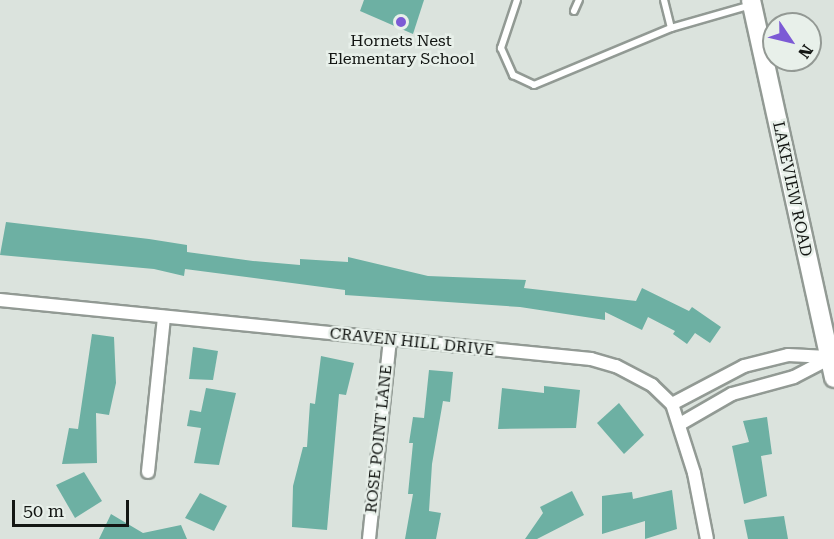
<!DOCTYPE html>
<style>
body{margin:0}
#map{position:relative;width:834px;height:539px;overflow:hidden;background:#dbe3dd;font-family:"Roboto Serif",serif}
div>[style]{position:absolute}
.building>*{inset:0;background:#6db0a3}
.roads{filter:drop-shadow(2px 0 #929a94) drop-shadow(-2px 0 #929a94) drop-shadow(0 2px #929a94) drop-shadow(0 -2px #929a94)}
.lane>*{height:6px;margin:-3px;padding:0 3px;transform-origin:3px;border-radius:3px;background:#fff}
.street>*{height:12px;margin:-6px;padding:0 6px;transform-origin:6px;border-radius:6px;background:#fff}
.secondary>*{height:18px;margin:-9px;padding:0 9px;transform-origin:9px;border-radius:9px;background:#fff}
.dots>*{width:16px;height:16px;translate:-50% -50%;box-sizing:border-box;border:3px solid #e8f0ea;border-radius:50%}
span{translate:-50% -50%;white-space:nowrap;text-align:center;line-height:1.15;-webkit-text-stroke:5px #e8f0ea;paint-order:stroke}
.poi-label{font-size:16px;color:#131613}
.street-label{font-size:16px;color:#131613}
.north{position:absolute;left:762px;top:12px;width:60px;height:60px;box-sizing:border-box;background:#e8f0ea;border:2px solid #939994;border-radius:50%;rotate:125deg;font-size:16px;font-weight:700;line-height:24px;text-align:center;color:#131613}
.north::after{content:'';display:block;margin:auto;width:21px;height:27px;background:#7c5ad5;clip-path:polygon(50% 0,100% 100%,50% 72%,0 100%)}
.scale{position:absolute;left:12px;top:500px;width:117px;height:27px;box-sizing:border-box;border:3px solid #131613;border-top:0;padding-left:8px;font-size:18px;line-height:21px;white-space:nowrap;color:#131613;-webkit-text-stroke:4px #e8f0ea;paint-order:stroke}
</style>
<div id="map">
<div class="building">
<div style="clip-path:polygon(364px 0,424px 0,413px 34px,360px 11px)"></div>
<div style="clip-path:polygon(6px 222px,149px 239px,187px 245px,187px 252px,253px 261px,300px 265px,300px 259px,348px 262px,348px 257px,428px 276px,526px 280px,524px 288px,636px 301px,642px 288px,689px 311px,692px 307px,721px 327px,710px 343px,695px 333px,687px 344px,673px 334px,675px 331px,648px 317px,642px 330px,605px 312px,605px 320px,520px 307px,345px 295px,345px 290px,185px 269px,184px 276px,154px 269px,0 255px)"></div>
<div style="clip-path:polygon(92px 334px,114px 337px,116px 383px,109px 415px,96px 413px,97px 463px,62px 464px,69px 428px,78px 429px)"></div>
<div style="clip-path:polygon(193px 347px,218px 351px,213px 380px,189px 379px)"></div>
<div style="clip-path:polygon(321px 356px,354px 363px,346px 395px,339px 394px,327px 530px,292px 527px,293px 486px,303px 447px,307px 447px,310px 403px,315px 404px)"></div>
<div style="clip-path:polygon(429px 370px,453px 372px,450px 402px,443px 401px,432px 464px,429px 511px,441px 513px,436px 539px,405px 539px,413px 494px,408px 494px,413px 443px,409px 443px,413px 417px,424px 418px)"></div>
<div style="clip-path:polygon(544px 386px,580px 390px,576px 428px,498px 429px,502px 388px,544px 393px)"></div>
<div style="clip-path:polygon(206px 388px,236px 393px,219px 465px,194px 463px,201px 428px,187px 426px,190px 410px,201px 412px)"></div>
<div style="clip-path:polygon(619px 403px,644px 435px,624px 454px,597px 423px)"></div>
<div style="clip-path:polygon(767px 417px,772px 454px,761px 456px,767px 496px,744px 504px,732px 446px,749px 442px,743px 421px)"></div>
<div style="clip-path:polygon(84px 472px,102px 501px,75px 518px,56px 485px)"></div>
<div style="clip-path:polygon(672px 490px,677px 529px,645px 539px,645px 521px,602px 534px,602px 496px,632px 492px,633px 499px)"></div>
<div style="clip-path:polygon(572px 491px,584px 515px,537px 539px,525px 539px,543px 513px,540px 507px)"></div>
<div style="clip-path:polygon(200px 493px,227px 506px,214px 531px,185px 518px)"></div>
<div style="clip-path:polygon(111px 514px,143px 533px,181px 525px,187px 539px,99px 539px)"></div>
<div style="clip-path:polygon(784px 516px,788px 539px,748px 539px,744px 520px)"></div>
</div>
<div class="roads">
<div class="lane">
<div style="left:517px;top:0;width:51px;rotate:108.4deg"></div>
<div style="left:501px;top:48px;width:30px;rotate:66deg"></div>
<div style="left:513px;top:75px;width:23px;rotate:25deg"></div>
<div style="left:534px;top:85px;width:148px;rotate:-22.6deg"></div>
<div style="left:671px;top:28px;width:83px;rotate:-16deg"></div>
<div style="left:664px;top:0;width:29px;rotate:76deg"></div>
<div style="left:574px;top:11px;width:12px;rotate:-66deg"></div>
</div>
<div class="street">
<div style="left:0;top:300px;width:594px;rotate:5.7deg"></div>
<div style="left:591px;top:359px;width:26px;rotate:16deg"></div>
<div style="left:616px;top:366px;width:41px;rotate:27.8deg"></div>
<div style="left:652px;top:385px;width:28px;rotate:44deg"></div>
<div style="left:672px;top:404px;width:72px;rotate:72.3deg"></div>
<div style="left:694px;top:473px;width:67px;rotate:78.9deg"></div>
<div style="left:672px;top:404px;width:81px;rotate:-27.8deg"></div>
<div style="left:744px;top:366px;width:45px;rotate:-14deg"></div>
<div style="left:788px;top:355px;width:40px;rotate:2.9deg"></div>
<div style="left:680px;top:424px;width:60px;rotate:-30deg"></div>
<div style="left:732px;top:394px;width:64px;rotate:-15.3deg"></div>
<div style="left:794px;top:377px;width:45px;rotate:-27.7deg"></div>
<div style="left:148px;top:472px;width:156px;rotate:-84.1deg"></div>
<div style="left:369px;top:539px;width:200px;rotate:-84deg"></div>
</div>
<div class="secondary">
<div style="left:751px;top:0;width:387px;rotate:77.6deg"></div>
</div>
</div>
<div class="dots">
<div style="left:401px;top:22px;background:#7c5ad5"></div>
</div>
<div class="poi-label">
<span style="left:401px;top:50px">Hornets Nest<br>Elementary School</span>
</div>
<div class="street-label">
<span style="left:792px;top:189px;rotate:78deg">LAKEVIEW ROAD</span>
<span style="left:412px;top:342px;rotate:6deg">CRAVEN HILL DRIVE</span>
<span style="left:379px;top:439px;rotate:-84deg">ROSE POINT LANE</span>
</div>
<div class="north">N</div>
<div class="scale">50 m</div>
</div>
